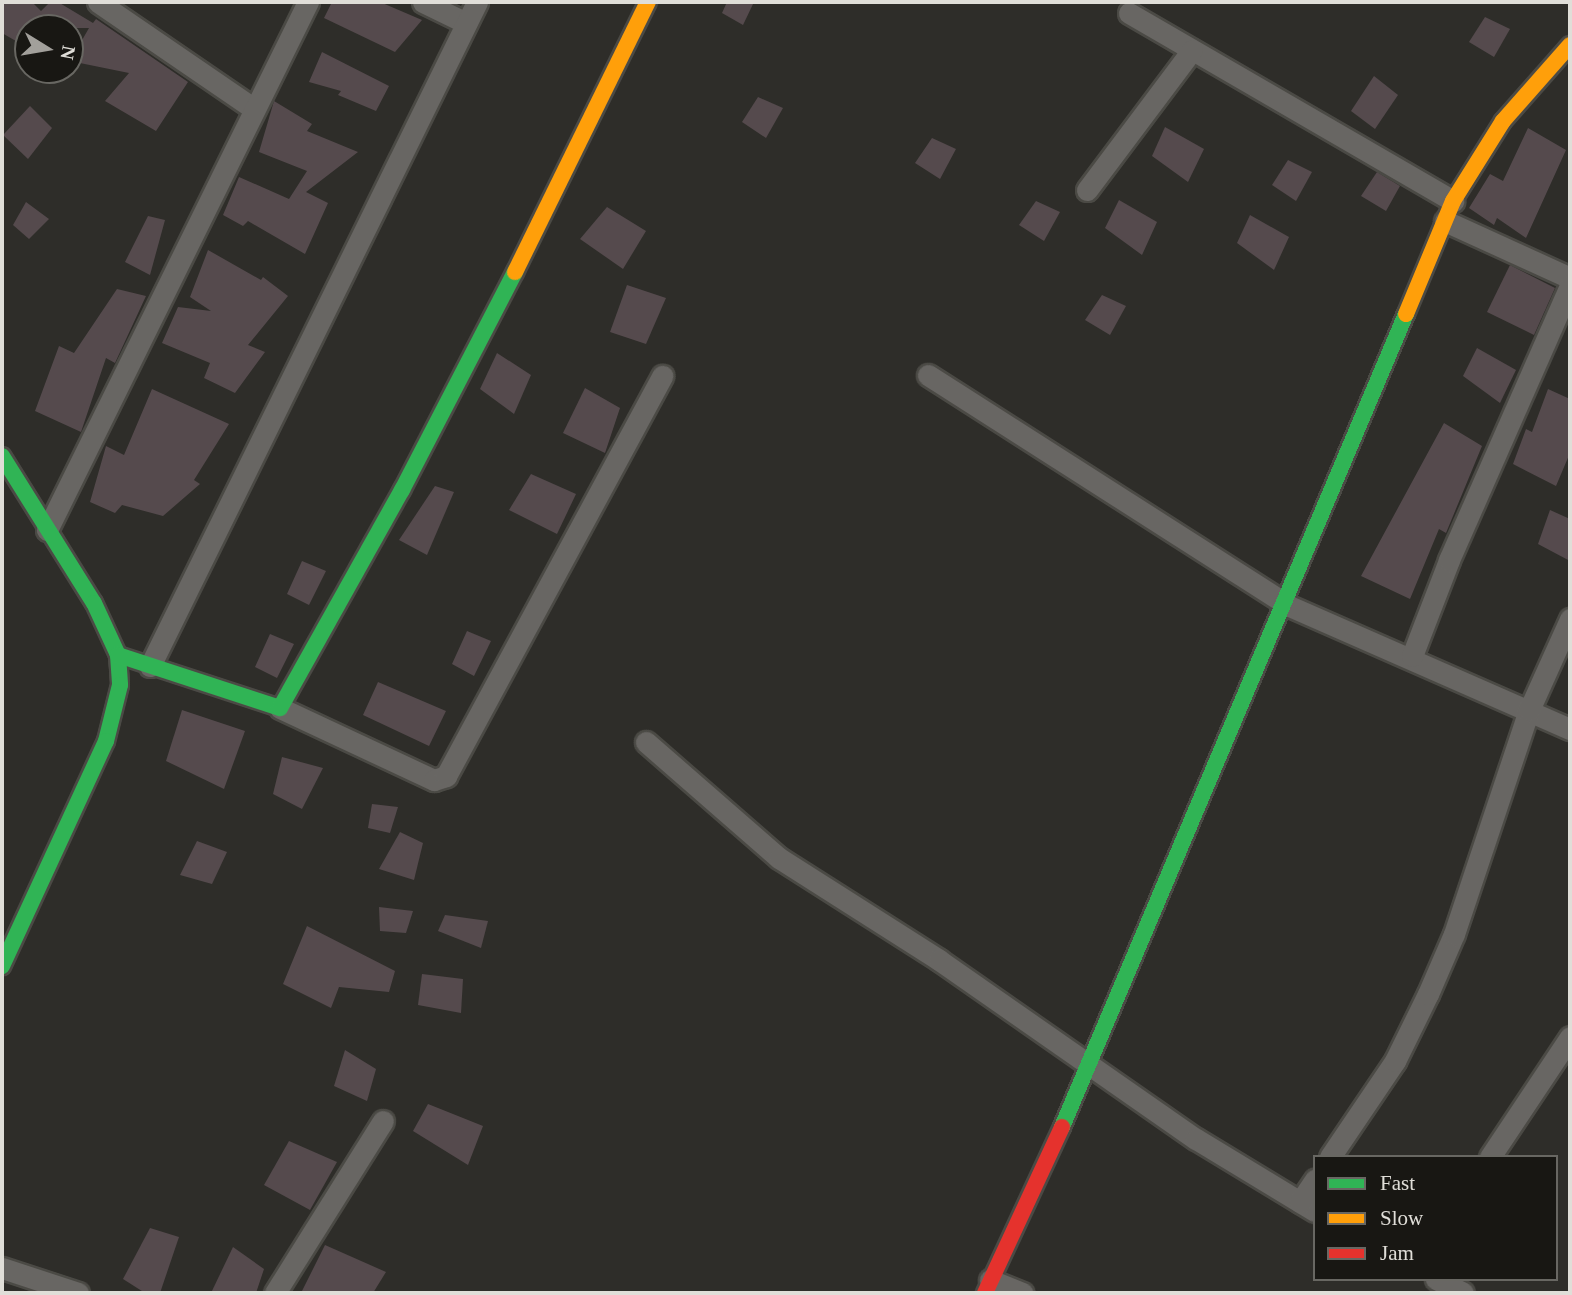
<!DOCTYPE html>
<style>
body{margin:0}
#map{position:relative;width:1572px;height:1295px;overflow:hidden;background:#2e2d29;font-family:"Times New Roman",serif}
div>[style]{position:absolute}
.building>*{inset:0;background:#554a4d}
.roads{filter:drop-shadow(2px 0 #4b4a45) drop-shadow(-2px 0 #4b4a45) drop-shadow(0 2px #4b4a45) drop-shadow(0 -2px #4b4a45)}
.street>*{height:21px;margin:-10.5px;padding:0 10.5px;transform-origin:10.5px;border-radius:10.5px;background:#686663}
.fast>*{height:16px;margin:-8px;padding:0 8px;transform-origin:8px;border-radius:8px;background:#30b455}
.slow>*{height:16px;margin:-8px;padding:0 8px;transform-origin:8px;border-radius:8px;background:#ff9f0a}
.jam>*{height:16px;margin:-8px;padding:0 8px;transform-origin:8px;border-radius:8px;background:#e5322d}
span{translate:-50% -50%;white-space:nowrap;text-align:center;line-height:1.15;-webkit-text-stroke:7px #181713;paint-order:stroke}
.frame{position:absolute;inset:0;border:4px solid #e0ded8;pointer-events:none}
.legend{position:absolute;left:1313px;top:1155px;width:245px;height:126px;box-sizing:border-box;background:#181713;border:2px solid #686762;margin:0;padding:9px 12px;list-style:none;font-size:21px;color:#e0ded8}
.legend li{display:flex;align-items:center;gap:14px;height:35px}
.legend b{width:35px;border:2px solid #686762}
.north{position:absolute;left:14px;top:14px;width:70px;height:70px;box-sizing:border-box;background:#181713;border:2px solid #686762;border-radius:50%;rotate:101deg;font-size:19px;font-weight:700;line-height:28px;text-align:center;color:#e0ded8}
.north::after{content:'';display:block;margin:auto;width:24px;height:32px;background:#a2a09b;clip-path:polygon(50% 0,100% 100%,50% 72%,0 100%)}
</style>
<div id="map">
<div class="building">
<div style="clip-path:polygon(2px 2px,32px 2px,41px 11px,50px 2px,58px 2px,93px 23px,96px 19px,188px 82px,156px 131px,105px 101px,129px 73px,70px 61px,89px 28px,28px 28px,28px 48px,2px 33px)"></div>
<div style="clip-path:polygon(332px 2px,380px 2px,422px 20px,395px 52px,324px 18px)"></div>
<div style="clip-path:polygon(727px 2px,754px 2px,743px 25px,722px 13px)"></div>
<div style="clip-path:polygon(1485px 17px,1510px 29px,1494px 57px,1469px 42px)"></div>
<div style="clip-path:polygon(322px 52px,389px 86px,376px 111px,338px 95px,341px 91px,309px 82px)"></div>
<div style="clip-path:polygon(1374px 76px,1398px 95px,1375px 129px,1351px 111px)"></div>
<div style="clip-path:polygon(758px 97px,783px 108px,766px 138px,742px 122px)"></div>
<div style="clip-path:polygon(274px 101px,312px 124px,307px 131px,358px 152px,306px 192px,328px 203px,305px 254px,248px 221px,243px 226px,223px 215px,239px 177px,289px 199px,307px 171px,259px 152px)"></div>
<div style="clip-path:polygon(30px 106px,52px 128px,28px 159px,3px 135px)"></div>
<div style="clip-path:polygon(1165px 127px,1204px 149px,1188px 182px,1152px 156px)"></div>
<div style="clip-path:polygon(1528px 128px,1566px 150px,1526px 238px,1497px 218px,1494px 225px,1469px 208px,1490px 174px,1503px 181px)"></div>
<div style="clip-path:polygon(932px 138px,956px 149px,940px 179px,915px 163px)"></div>
<div style="clip-path:polygon(1288px 160px,1312px 172px,1296px 201px,1272px 185px)"></div>
<div style="clip-path:polygon(1377px 172px,1400px 186px,1386px 211px,1361px 196px)"></div>
<div style="clip-path:polygon(1119px 200px,1157px 222px,1142px 255px,1105px 228px)"></div>
<div style="clip-path:polygon(1036px 201px,1060px 212px,1044px 241px,1019px 225px)"></div>
<div style="clip-path:polygon(26px 202px,49px 219px,29px 239px,13px 225px)"></div>
<div style="clip-path:polygon(607px 207px,646px 231px,623px 269px,580px 239px)"></div>
<div style="clip-path:polygon(1250px 215px,1289px 237px,1274px 270px,1237px 243px)"></div>
<div style="clip-path:polygon(148px 216px,165px 220px,150px 275px,125px 262px)"></div>
<div style="clip-path:polygon(208px 250px,261px 280px,263px 277px,288px 296px,248px 345px,265px 352px,235px 393px,204px 378px,210px 363px,162px 343px,178px 307px,211px 311px,190px 297px)"></div>
<div style="clip-path:polygon(1510px 265px,1555px 288px,1534px 335px,1487px 312px)"></div>
<div style="clip-path:polygon(627px 285px,666px 298px,646px 344px,610px 332px)"></div>
<div style="clip-path:polygon(117px 289px,146px 296px,115px 363px,106px 358px,81px 432px,35px 411px,59px 346px,74px 353px)"></div>
<div style="clip-path:polygon(1102px 295px,1126px 306px,1110px 335px,1085px 320px)"></div>
<div style="clip-path:polygon(1477px 348px,1516px 370px,1500px 403px,1463px 376px)"></div>
<div style="clip-path:polygon(497px 353px,531px 375px,514px 414px,480px 389px)"></div>
<div style="clip-path:polygon(585px 388px,620px 408px,605px 453px,563px 433px)"></div>
<div style="clip-path:polygon(152px 389px,229px 424px,194px 480px,200px 484px,163px 516px,122px 505px,115px 513px,90px 502px,106px 446px,124px 455px)"></div>
<div style="clip-path:polygon(1548px 389px,1570px 399px,1570px 453px,1556px 486px,1513px 464px,1526px 429px,1532px 432px)"></div>
<div style="clip-path:polygon(1444px 423px,1482px 446px,1446px 533px,1439px 529px,1410px 599px,1361px 576px)"></div>
<div style="clip-path:polygon(531px 474px,576px 494px,557px 534px,509px 510px)"></div>
<div style="clip-path:polygon(435px 486px,454px 492px,427px 555px,399px 540px)"></div>
<div style="clip-path:polygon(1550px 510px,1570px 519px,1570px 561px,1538px 544px)"></div>
<div style="clip-path:polygon(302px 561px,326px 571px,309px 605px,287px 594px)"></div>
<div style="clip-path:polygon(467px 631px,491px 641px,474px 676px,452px 664px)"></div>
<div style="clip-path:polygon(270px 634px,294px 644px,277px 678px,255px 667px)"></div>
<div style="clip-path:polygon(378px 682px,446px 711px,429px 746px,363px 715px)"></div>
<div style="clip-path:polygon(182px 710px,245px 731px,224px 789px,166px 761px)"></div>
<div style="clip-path:polygon(282px 757px,323px 768px,302px 809px,273px 794px)"></div>
<div style="clip-path:polygon(372px 804px,398px 807px,390px 833px,368px 828px)"></div>
<div style="clip-path:polygon(400px 832px,423px 843px,414px 880px,379px 869px)"></div>
<div style="clip-path:polygon(197px 841px,227px 852px,212px 884px,180px 875px)"></div>
<div style="clip-path:polygon(379px 907px,413px 911px,406px 933px,380px 931px)"></div>
<div style="clip-path:polygon(445px 915px,488px 921px,481px 948px,438px 931px)"></div>
<div style="clip-path:polygon(307px 926px,395px 971px,389px 992px,339px 987px,331px 1008px,283px 984px)"></div>
<div style="clip-path:polygon(422px 974px,463px 979px,461px 1013px,418px 1005px)"></div>
<div style="clip-path:polygon(345px 1050px,376px 1069px,367px 1101px,334px 1086px)"></div>
<div style="clip-path:polygon(428px 1104px,483px 1126px,468px 1165px,413px 1131px)"></div>
<div style="clip-path:polygon(289px 1141px,337px 1162px,310px 1210px,264px 1185px)"></div>
<div style="clip-path:polygon(150px 1228px,179px 1237px,160px 1293px,145px 1293px,123px 1279px)"></div>
<div style="clip-path:polygon(325px 1245px,386px 1272px,373px 1293px,301px 1293px)"></div>
<div style="clip-path:polygon(233px 1247px,264px 1269px,256px 1293px,211px 1293px)"></div>
</div>
<div class="roads">
<div class="street">
<div style="left:98px;top:2px;width:189px;rotate:34.4deg"></div>
<div style="left:423px;top:2px;width:48px;rotate:26deg"></div>
<div style="left:1129px;top:13px;width:375px;rotate:30.1deg"></div>
<div style="left:1087px;top:190px;width:175px;rotate:-53.1deg"></div>
<div style="left:1445px;top:221px;width:137px;rotate:24.5deg"></div>
<div style="left:928px;top:375px;width:426px;rotate:32.6deg"></div>
<div style="left:1287px;top:605px;width:309px;rotate:23.7deg"></div>
<div style="left:47px;top:530px;width:589px;rotate:-63.7deg"></div>
<div style="left:1412px;top:656px;width:103px;rotate:-68.9deg"></div>
<div style="left:1449px;top:560px;width:300px;rotate:-66.2deg"></div>
<div style="left:150px;top:666px;width:740px;rotate:-63.78deg"></div>
<div style="left:280px;top:708px;width:170px;rotate:25.1deg"></div>
<div style="left:434px;top:780px;width:13px;rotate:-18deg"></div>
<div style="left:446px;top:776px;width:455px;rotate:-61.6deg"></div>
<div style="left:646px;top:742px;width:176px;rotate:41.1deg"></div>
<div style="left:779px;top:858px;width:190px;rotate:32.5deg"></div>
<div style="left:939px;top:960px;width:313px;rotate:34.9deg"></div>
<div style="left:1196px;top:1139px;width:139px;rotate:31.2deg"></div>
<div style="left:1330px;top:1157px;width:116px;rotate:-55.9deg"></div>
<div style="left:1395px;top:1061px;width:75px;rotate:-63.8deg"></div>
<div style="left:1428px;top:994px;width:65px;rotate:-66.6deg"></div>
<div style="left:1454px;top:934px;width:236px;rotate:-71.5deg"></div>
<div style="left:1529px;top:710px;width:100px;rotate:-65.7deg"></div>
<div style="left:1490px;top:1157px;width:144px;rotate:-56.3deg"></div>
<div style="left:1300px;top:1202px;width:27px;rotate:-56deg"></div>
<div style="left:2px;top:1268px;width:80px;rotate:18.2deg"></div>
<div style="left:1436px;top:1279px;width:30px;rotate:27deg"></div>
<div style="left:990px;top:1280px;width:35px;rotate:22deg"></div>
<div style="left:275px;top:1293px;width:203px;rotate:-57.9deg"></div>
</div>
<div class="fast">
<div style="left:2px;top:456px;width:173px;rotate:58deg"></div>
<div style="left:94px;top:603px;width:57px;rotate:65.2deg"></div>
<div style="left:118px;top:655px;width:30px;rotate:86deg"></div>
<div style="left:120px;top:685px;width:58px;rotate:104deg"></div>
<div style="left:106px;top:741px;width:248px;rotate:114.8deg"></div>
<div style="left:118px;top:655px;width:170px;rotate:18.1deg"></div>
<div style="left:280px;top:708px;width:250px;rotate:-60.8deg"></div>
<div style="left:402px;top:490px;width:246px;rotate:-62.6deg"></div>
<div style="left:1062px;top:1127px;width:883px;rotate:-67.07deg"></div>
</div>
<div class="slow">
<div style="left:515px;top:272px;width:301px;rotate:-63.8deg"></div>
<div style="left:1406px;top:314px;width:122px;rotate:-67.4deg"></div>
<div style="left:1453px;top:201px;width:94px;rotate:-58deg"></div>
<div style="left:1503px;top:121px;width:101px;rotate:-48.6deg"></div>
</div>
<div class="jam">
<div style="left:985px;top:1293px;width:183px;rotate:-65.1deg"></div>
</div>
</div>
<div class="frame"></div>
<ul class="legend">
<li><b style="height:9px;background:#30b455"></b>Fast</li>
<li><b style="height:9px;background:#ff9f0a"></b>Slow</li>
<li><b style="height:9px;background:#e5322d"></b>Jam</li>
</ul>
<div class="north">N</div>
</div>
